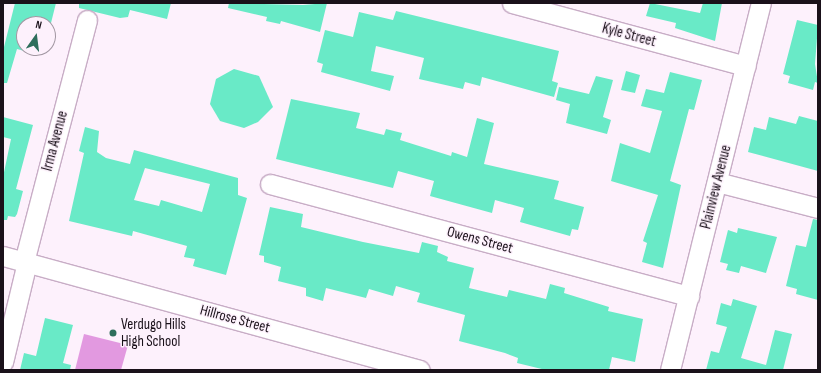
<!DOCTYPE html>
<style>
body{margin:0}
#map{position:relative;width:821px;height:373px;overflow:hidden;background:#fdf1fc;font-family:"Sofia Sans Condensed",sans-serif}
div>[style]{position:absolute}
.water>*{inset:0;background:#e299e0}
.building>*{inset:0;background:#69eac7}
.roads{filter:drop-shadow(1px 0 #c8adc6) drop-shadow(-1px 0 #c8adc6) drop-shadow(0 1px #c8adc6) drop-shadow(0 -1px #c8adc6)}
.minor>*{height:19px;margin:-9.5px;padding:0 9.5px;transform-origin:9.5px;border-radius:9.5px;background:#fff}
.dots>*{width:11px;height:11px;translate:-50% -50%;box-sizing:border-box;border:2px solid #fdf1fc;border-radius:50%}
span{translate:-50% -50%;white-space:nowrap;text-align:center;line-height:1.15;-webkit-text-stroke:3px #fdf1fc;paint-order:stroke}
.street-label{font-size:15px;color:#1a111a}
.poi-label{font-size:15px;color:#1a111a}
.left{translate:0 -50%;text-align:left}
.frame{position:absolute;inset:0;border:4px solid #1a111a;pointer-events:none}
.north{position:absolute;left:16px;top:16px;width:40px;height:40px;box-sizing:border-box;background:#fdf1fc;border:1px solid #a297a2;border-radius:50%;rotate:14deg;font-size:11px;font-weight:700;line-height:16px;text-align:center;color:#1a111a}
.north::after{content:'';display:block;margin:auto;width:14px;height:18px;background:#2e6e5c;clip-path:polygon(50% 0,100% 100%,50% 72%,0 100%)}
</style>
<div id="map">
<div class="water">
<div style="clip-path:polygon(84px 334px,128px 345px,121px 370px,75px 370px)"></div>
</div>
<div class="building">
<div style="clip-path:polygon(15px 3px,56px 3px,50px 27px,24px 24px,24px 48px,36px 48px,35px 54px,17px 49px,7px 83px,3px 83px,3px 51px)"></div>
<div style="clip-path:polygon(79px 3px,171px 3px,167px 19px,130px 10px,128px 17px,120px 18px,79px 8px)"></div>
<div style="clip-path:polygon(229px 3px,303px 5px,327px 3px,320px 32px,281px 21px,280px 24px,266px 21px,267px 17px,228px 8px)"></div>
<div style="clip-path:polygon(650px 3px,700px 13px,703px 3px,722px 3px,715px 41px,675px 28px,676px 23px,646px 16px)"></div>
<div style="clip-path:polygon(396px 11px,559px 51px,552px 81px,558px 83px,554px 97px,482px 77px,480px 86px,465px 82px,463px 89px,419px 79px,424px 58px,376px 46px,371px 71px,394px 76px,390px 91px,321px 72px,323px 64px,317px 62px,325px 30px,353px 37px,359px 12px,393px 20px)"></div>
<div style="clip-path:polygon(797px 20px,818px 25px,815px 64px,818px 83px,815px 82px,813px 90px,788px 83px,790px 76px,783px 74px)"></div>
<div style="clip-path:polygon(234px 69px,259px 76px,273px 107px,258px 122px,244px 128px,220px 121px,210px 104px,216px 79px)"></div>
<div style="clip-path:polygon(626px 71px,640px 75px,635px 93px,621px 90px)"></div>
<div style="clip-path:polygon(670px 72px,702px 80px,694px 110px,689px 109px,670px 181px,681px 185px,663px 268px,642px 262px,647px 243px,643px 241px,658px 195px,611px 181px,620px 143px,650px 153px,662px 111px,641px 106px,646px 89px,664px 93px)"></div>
<div style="clip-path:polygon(596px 76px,613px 80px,603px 117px,611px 120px,607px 134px,566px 123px,570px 104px,556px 100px,559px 87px,589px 94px)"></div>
<div style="clip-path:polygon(291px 99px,360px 113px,356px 128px,384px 135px,386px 129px,402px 133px,400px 140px,451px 156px,452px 152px,467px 157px,477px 118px,494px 123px,484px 164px,559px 181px,554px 199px,584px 207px,578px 230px,572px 229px,570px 236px,520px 222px,524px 208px,495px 200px,492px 213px,430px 196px,434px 181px,398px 171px,393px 188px,276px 159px)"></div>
<div style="clip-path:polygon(799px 116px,818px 121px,818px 171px,748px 152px,754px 127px,766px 130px,769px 117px,796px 124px)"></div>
<div style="clip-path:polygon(3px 117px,33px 125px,16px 189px,23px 191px,17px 214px,15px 217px,8px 216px,7px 220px,3px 220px,3px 177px,11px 139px,3px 137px)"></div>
<div style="clip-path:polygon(evenodd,85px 127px,99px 131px,97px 152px,106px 158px,130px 164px,134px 150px,238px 178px,238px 195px,247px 198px,226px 275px,193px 266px,195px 259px,184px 257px,187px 246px,133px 231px,132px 236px,69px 221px,84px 153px,79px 151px,85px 127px,145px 168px,210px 184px,202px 212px,161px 200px,159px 206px,134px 200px,145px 168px)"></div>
<div style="clip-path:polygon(270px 207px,303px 214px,301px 227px,363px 242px,419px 253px,422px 242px,438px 246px,437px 252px,448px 257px,447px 261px,474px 268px,469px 288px,507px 297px,509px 290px,546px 299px,550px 284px,565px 288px,564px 293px,609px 307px,608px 311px,643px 319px,635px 362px,612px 357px,609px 370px,546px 370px,517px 363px,518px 358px,505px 353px,459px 341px,465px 315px,417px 302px,420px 293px,396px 286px,393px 296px,369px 289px,366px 298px,326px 288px,323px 301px,306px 296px,306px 288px,278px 281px,281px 267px,264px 262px,264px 256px,259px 255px)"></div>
<div style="clip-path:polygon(813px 219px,818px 220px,818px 300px,796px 294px,797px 289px,786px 286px,796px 245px,806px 247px)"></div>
<div style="clip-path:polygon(738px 228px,777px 237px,766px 273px,741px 266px,739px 273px,726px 270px,728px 264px,720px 262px,728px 230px,737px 233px)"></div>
<div style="clip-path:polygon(733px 299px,757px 306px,741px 358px,766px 365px,775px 330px,792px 334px,783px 370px,706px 370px,711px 351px,719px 353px,727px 327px,716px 324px,721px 303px,731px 306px)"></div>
<div style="clip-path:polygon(45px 318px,73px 325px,63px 363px,71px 365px,70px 370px,20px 370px,24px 353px,36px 356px)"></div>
</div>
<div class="roads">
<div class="minor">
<div style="left:512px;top:3px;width:242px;rotate:15.1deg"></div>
<div style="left:717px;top:182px;width:104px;rotate:14.4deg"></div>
<div style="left:270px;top:184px;width:434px;rotate:15deg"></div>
<div style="left:3px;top:256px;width:432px;rotate:15.3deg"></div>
<div style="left:24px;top:262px;width:250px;rotate:-75.4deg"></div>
<div style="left:3px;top:362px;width:103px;rotate:-76.5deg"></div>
<div style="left:670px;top:370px;width:378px;rotate:-76.1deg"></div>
</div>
</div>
<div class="dots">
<div style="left:113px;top:333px;background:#2e6e5c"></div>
</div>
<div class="street-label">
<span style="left:629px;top:35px;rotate:15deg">Kyle Street</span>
<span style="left:55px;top:141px;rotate:-75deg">Irma Avenue</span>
<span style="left:716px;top:187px;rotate:-76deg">Plainview Avenue</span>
<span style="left:480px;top:240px;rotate:15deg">Owens Street</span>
<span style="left:235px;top:319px;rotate:15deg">Hillrose Street</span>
</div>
<div class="poi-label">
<span class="left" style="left:121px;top:333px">Verdugo Hills<br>High School</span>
</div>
<div class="frame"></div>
<div class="north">N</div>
</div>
